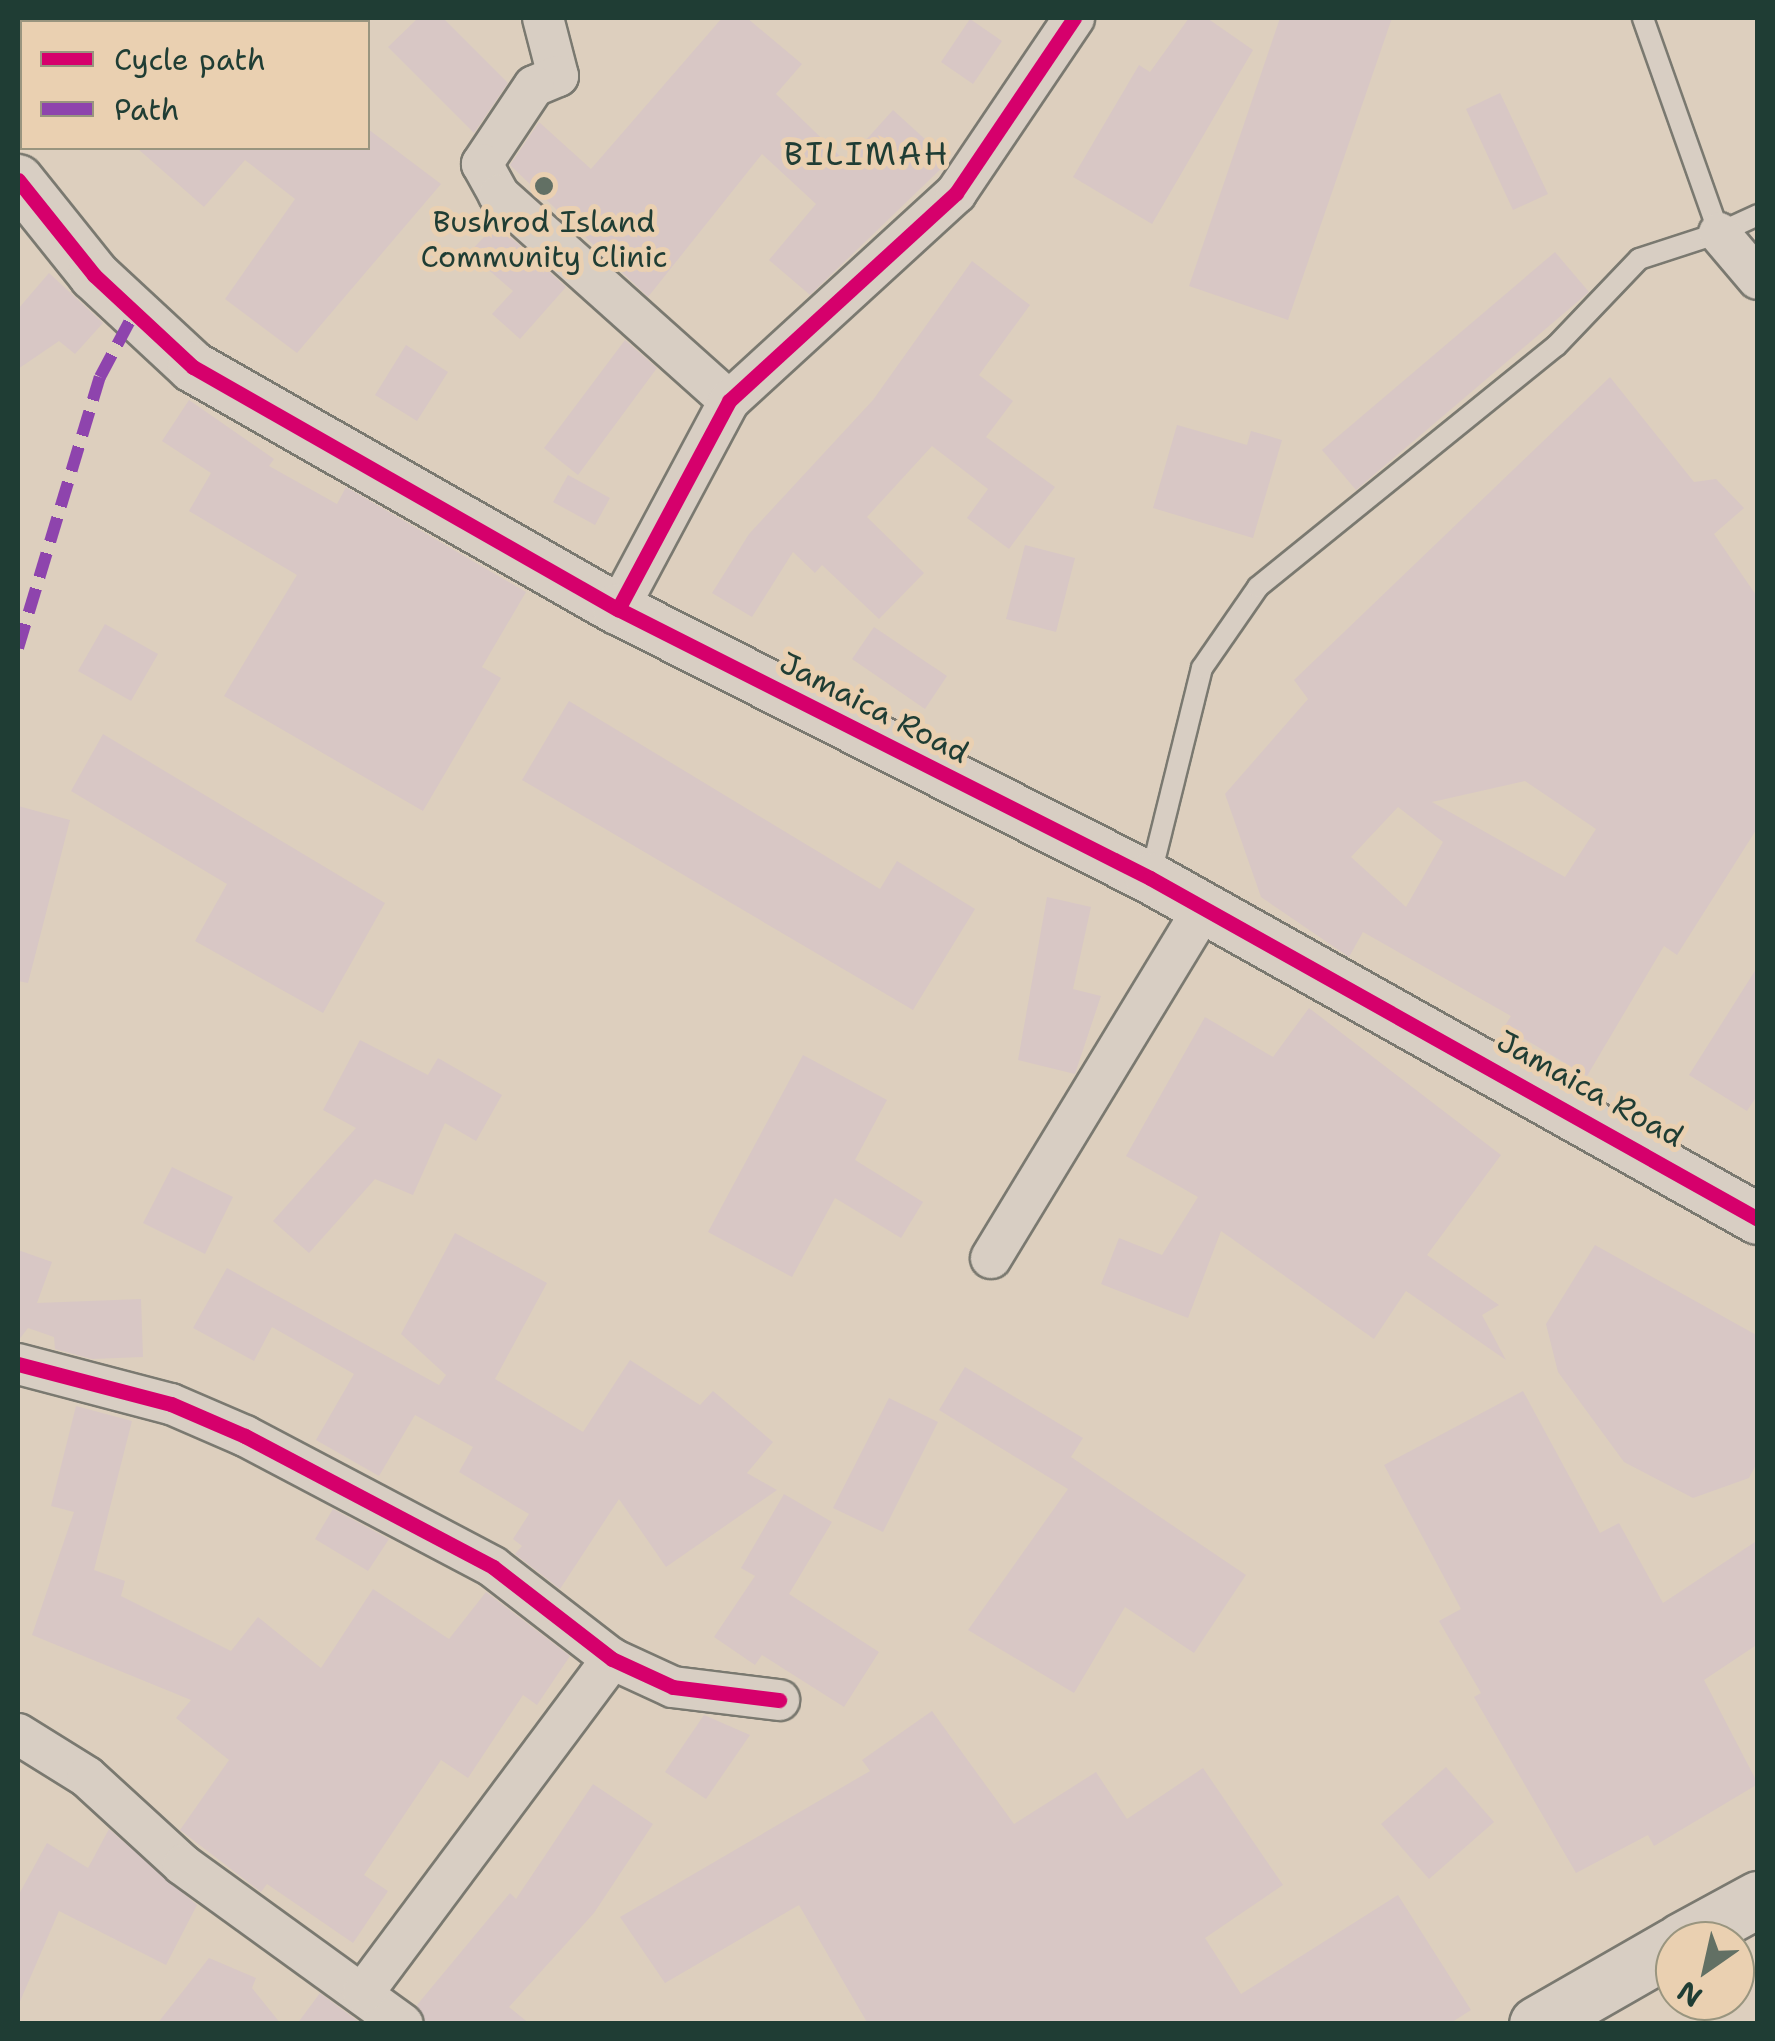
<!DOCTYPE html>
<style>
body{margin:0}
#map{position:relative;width:1775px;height:2041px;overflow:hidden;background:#ddcfbe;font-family:"Shantell Sans",sans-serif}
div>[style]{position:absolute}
.building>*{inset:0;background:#d8c7c5}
.roads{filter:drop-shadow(2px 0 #7a7970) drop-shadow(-2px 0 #7a7970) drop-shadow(0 2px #7a7970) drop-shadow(0 -2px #7a7970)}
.service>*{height:20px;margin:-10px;padding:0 10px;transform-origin:10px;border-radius:10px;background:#d8cec3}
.minor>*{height:40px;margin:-20px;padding:0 20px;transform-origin:20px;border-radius:20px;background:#d8cec3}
.tertiary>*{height:50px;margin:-25px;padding:0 25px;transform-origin:25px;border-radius:25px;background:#d8cec3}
.trunk>*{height:55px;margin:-27.5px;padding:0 27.5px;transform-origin:27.5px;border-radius:27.5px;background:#d8cec3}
.quiet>*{height:12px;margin-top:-6px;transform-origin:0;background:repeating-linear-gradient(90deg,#8e44ad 0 25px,transparent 0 37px)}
.cycleway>*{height:15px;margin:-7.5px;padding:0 7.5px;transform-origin:7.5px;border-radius:7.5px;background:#d6006c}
.dots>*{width:28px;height:28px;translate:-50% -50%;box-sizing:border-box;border:5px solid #ead0b1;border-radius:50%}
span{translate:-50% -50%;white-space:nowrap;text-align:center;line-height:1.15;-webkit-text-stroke:10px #ead0b1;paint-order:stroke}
.poi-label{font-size:30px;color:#1f3d34}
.street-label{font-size:30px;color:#1f3d34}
.neighbourhood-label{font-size:32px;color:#1f3d34;letter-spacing:2.5px}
.frame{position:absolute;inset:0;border:20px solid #1f3d34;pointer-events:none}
.legend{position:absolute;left:20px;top:20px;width:350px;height:130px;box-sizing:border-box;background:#ead0b1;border:2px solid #99957f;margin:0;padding:12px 18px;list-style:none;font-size:30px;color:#1f3d34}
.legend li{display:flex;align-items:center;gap:20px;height:50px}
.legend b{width:50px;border:2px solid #99957f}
.north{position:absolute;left:1655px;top:1921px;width:100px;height:100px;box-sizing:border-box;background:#ead0b1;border:2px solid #99957f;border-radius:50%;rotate:214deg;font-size:28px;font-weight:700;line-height:40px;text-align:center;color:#1f3d34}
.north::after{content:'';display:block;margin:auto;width:35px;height:45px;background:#627064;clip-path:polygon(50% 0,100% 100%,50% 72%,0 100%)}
</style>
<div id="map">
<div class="building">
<div style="clip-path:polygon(418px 18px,443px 18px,508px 83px,474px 133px,388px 47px)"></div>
<div style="clip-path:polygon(722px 18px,747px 18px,802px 64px,776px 94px,846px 162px,893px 110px,949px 161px,810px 295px,769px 260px,816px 204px,762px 154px,648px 297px,510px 165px,539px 122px,591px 169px)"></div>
<div style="clip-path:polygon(1189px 18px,1207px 18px,1253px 50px,1152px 224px,1073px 177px,1139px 65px,1150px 72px)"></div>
<div style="clip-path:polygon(1280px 18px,1392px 18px,1288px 320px,1189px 286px)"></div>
<div style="clip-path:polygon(970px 19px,1002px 41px,973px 84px,941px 62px)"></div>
<div style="clip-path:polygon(1500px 93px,1548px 194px,1513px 210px,1466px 109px)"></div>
<div style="clip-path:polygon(368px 129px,441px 184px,297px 353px,225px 299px,295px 199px,245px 160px,204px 207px,137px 148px,368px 148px)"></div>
<div style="clip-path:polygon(496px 224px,566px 287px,520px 339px,492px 314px,513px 291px,469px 253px)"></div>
<div style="clip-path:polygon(1555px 252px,1589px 292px,1356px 490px,1322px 450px)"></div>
<div style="clip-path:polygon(972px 261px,1030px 305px,979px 375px,1013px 401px,986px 437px,1055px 487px,1009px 549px,967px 518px,988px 489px,932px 446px,867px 517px,924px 573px,879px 619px,822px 565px,815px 573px,793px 552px,752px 617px,712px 593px,749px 534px,873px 400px)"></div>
<div style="clip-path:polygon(49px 273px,103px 323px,75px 354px,59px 341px,18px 369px,18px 309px)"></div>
<div style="clip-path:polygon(625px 340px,657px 368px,578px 475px,544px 448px)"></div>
<div style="clip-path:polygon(406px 345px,448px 372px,417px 421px,375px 395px)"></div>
<div style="clip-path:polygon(evenodd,1610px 377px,1694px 482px,1716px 479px,1744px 508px,1714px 534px,1758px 598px,1758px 827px,1677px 955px,1664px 946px,1587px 1076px,1504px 1027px,1511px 1016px,1363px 932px,1349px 957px,1261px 897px,1225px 794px,1308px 699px,1294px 680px,1610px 377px,1525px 781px,1596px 829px,1565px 877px,1432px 802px,1525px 781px,1610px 377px,1398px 807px,1443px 842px,1406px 907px,1351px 857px,1398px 807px)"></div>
<div style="clip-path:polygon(189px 400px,274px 459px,269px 466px,337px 504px,346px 487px,526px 592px,482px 667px,501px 678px,423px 811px,224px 696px,297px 575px,189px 511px,211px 473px,162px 441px)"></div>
<div style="clip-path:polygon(1177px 425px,1247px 445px,1251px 431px,1282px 440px,1253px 538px,1153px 508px)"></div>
<div style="clip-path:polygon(568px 475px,610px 498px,595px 525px,553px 502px)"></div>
<div style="clip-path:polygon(1025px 545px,1075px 558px,1056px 632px,1006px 619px)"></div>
<div style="clip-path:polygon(105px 624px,158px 654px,131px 701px,78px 671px)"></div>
<div style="clip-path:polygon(874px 627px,947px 676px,925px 709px,852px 659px)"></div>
<div style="clip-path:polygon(569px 701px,880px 889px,897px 861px,975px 909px,913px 1010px,522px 780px)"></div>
<div style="clip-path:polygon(103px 734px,385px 903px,323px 1013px,195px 941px,227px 884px,71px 791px)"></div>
<div style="clip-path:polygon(18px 806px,70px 820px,28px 983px,18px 981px)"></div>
<div style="clip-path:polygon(1047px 897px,1091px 907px,1073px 989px,1101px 996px,1075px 1074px,1018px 1060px)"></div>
<div style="clip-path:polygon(1758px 966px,1758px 1094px,1747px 1111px,1689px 1075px)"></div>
<div style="clip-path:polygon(1309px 1008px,1501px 1155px,1427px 1255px,1499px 1305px,1482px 1315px,1506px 1360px,1406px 1291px,1374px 1339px,1221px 1231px,1188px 1318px,1101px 1284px,1119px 1238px,1162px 1255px,1198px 1197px,1126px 1156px,1205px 1017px,1273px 1057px)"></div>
<div style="clip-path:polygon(360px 1040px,428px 1075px,438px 1058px,502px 1095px,476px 1141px,445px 1123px,413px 1195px,375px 1179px,309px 1253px,273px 1221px,356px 1128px,323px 1110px)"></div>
<div style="clip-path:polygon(803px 1055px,887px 1100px,855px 1160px,923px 1202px,901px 1238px,835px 1198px,792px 1277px,708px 1232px)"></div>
<div style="clip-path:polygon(172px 1167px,233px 1197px,205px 1254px,143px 1223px)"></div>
<div style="clip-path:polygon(455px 1233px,547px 1283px,495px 1379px,583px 1432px,630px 1360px,700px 1405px,713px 1391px,773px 1442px,747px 1473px,777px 1490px,666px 1567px,619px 1499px,560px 1589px,515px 1554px,522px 1546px,513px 1539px,529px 1514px,459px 1472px,473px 1447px,415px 1415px,379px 1476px,316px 1440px,354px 1374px,272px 1327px,254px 1361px,193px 1328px,227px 1268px,439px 1385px,446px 1375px,401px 1334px)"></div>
<div style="clip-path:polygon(1595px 1245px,1758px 1336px,1758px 1461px,1749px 1478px,1693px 1498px,1624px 1462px,1558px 1372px,1546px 1324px)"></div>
<div style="clip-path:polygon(18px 1250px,52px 1262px,37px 1303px,141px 1299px,143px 1357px,92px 1359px,55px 1349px,54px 1337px,28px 1328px,18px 1341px)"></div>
<div style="clip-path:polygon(965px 1367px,1083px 1438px,1071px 1457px,1246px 1575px,1194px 1653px,1125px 1607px,1074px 1693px,968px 1630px,1068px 1489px,939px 1410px)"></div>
<div style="clip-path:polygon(1523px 1391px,1600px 1533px,1619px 1523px,1663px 1603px,1758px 1540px,1758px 1644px,1704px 1680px,1758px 1784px,1654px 1846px,1648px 1835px,1576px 1873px,1474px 1697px,1481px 1693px,1439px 1621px,1461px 1609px,1384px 1465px)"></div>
<div style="clip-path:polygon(889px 1398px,938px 1422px,883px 1532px,833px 1508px)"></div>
<div style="clip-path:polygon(76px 1406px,132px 1421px,94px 1570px,125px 1581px,121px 1596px,231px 1651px,258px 1617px,321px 1668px,373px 1589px,449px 1639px,486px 1592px,570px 1656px,537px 1705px,523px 1695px,468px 1778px,441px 1760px,364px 1875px,388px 1891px,353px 1943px,267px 1884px,261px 1892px,180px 1830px,229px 1760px,176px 1718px,191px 1700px,32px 1635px,74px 1512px,51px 1506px)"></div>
<div style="clip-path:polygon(784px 1494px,832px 1522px,789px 1594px,879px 1652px,844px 1707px,762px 1655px,755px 1665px,714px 1637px,755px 1576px,741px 1568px)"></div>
<div style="clip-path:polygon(333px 1509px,389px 1539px,368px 1571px,315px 1539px)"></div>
<div style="clip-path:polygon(932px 1711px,1014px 1824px,1096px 1772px,1127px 1819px,1203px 1768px,1283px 1885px,1205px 1938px,1241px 1994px,1398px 1895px,1471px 2010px,1449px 2024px,868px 2024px,799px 1905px,665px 1983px,620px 1917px,870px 1771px,862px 1760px)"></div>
<div style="clip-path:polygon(704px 1715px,750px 1735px,706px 1799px,665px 1772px)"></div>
<div style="clip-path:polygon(1446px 1767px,1494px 1822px,1429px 1879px,1381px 1824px)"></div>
<div style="clip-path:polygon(593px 1784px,653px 1824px,594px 1913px,509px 2007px,530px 2024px,426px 2024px,417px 2005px,510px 1893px,516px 1899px)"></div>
<div style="clip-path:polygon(109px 1829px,197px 1905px,166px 1965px,59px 1911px,18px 2006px,18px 1896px,47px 1843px,88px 1868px)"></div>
<div style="clip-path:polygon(209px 1958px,256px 1978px,252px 1988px,281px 2024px,157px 2024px)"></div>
<div style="clip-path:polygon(320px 1993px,362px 2024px,297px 2024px)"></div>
</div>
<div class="roads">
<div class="service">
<div style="left:1719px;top:233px;width:43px;rotate:-24.8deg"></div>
<div style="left:1150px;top:878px;width:216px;rotate:-76.1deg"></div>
<div style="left:1202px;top:668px;width:98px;rotate:-55.3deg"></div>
<div style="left:1258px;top:587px;width:383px;rotate:-39deg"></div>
<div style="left:1556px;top:346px;width:120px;rotate:-46.3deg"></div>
<div style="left:1639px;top:259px;width:84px;rotate:-18deg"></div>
<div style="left:1719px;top:233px;width:228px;rotate:-109.5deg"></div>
</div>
<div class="minor">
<div style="left:543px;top:18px;width:60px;rotate:75.5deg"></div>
<div style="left:558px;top:76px;width:26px;rotate:157deg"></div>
<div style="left:534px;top:86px;width:94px;rotate:123.7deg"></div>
<div style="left:482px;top:164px;width:35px;rotate:61deg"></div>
<div style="left:499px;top:195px;width:309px;rotate:41.8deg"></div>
<div style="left:1719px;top:233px;width:60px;rotate:49.7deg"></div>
<div style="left:618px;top:609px;width:236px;rotate:-61.9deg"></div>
<div style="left:729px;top:401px;width:308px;rotate:-42.5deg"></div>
<div style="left:956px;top:193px;width:211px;rotate:-56deg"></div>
<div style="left:991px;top:1258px;width:411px;rotate:-58.7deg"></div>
<div style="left:18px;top:1364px;width:158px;rotate:14.7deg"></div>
<div style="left:171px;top:1404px;width:81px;rotate:23.4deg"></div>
<div style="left:245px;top:1436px;width:280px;rotate:27.8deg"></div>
<div style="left:493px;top:1567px;width:150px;rotate:37.7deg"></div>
<div style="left:612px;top:1659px;width:67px;rotate:24.7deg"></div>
<div style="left:673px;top:1687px;width:107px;rotate:7deg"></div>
<div style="left:18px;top:1734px;width:81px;rotate:31.9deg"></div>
<div style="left:87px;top:1777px;width:130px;rotate:42.5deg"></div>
<div style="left:183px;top:1865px;width:271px;rotate:35.9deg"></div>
<div style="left:363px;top:1993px;width:417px;rotate:-53.3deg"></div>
</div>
<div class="tertiary">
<div style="left:18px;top:180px;width:122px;rotate:51.3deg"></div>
<div style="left:94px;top:275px;width:135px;rotate:42.9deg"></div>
<div style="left:193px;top:367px;width:489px;rotate:29.7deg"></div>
<div style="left:618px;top:609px;width:596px;rotate:26.82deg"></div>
<div style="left:1150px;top:878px;width:697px;rotate:29.29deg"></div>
</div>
<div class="trunk">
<div style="left:1681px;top:1941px;width:88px;rotate:-28.6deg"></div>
<div style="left:1537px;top:2024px;width:159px;rotate:-29.8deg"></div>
</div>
</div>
<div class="quiet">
<div style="left:18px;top:648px;width:283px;rotate:-73.2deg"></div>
<div style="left:100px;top:377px;width:70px;rotate:-62deg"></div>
</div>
<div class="cycleway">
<div style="left:18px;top:180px;width:122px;rotate:51.3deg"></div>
<div style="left:94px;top:275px;width:135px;rotate:42.9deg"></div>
<div style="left:193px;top:367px;width:489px;rotate:29.7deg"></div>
<div style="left:618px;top:609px;width:596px;rotate:26.82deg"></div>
<div style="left:1150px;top:878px;width:697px;rotate:29.29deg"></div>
<div style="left:618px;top:609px;width:236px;rotate:-61.9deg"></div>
<div style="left:729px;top:401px;width:308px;rotate:-42.5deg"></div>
<div style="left:956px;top:193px;width:211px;rotate:-56deg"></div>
<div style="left:18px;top:1364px;width:158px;rotate:14.7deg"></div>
<div style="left:171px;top:1404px;width:81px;rotate:23.4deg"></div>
<div style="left:245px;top:1436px;width:280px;rotate:27.8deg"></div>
<div style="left:493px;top:1567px;width:150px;rotate:37.7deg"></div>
<div style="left:612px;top:1659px;width:67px;rotate:24.7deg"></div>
<div style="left:673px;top:1687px;width:107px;rotate:7deg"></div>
</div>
<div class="dots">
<div style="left:544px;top:186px;background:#627064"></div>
</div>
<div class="poi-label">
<span style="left:544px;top:239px">Bushrod Island<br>Community Clinic</span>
</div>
<div class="street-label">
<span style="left:874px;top:708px;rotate:27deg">Jamaica Road</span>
<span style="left:1590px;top:1089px;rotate:29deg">Jamaica Road</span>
</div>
<div class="neighbourhood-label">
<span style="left:867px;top:154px">BILIMAH</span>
</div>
<div class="frame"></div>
<ul class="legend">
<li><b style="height:12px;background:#d6006c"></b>Cycle path</li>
<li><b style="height:12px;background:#8e44ad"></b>Path</li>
</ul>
<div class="north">N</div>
</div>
